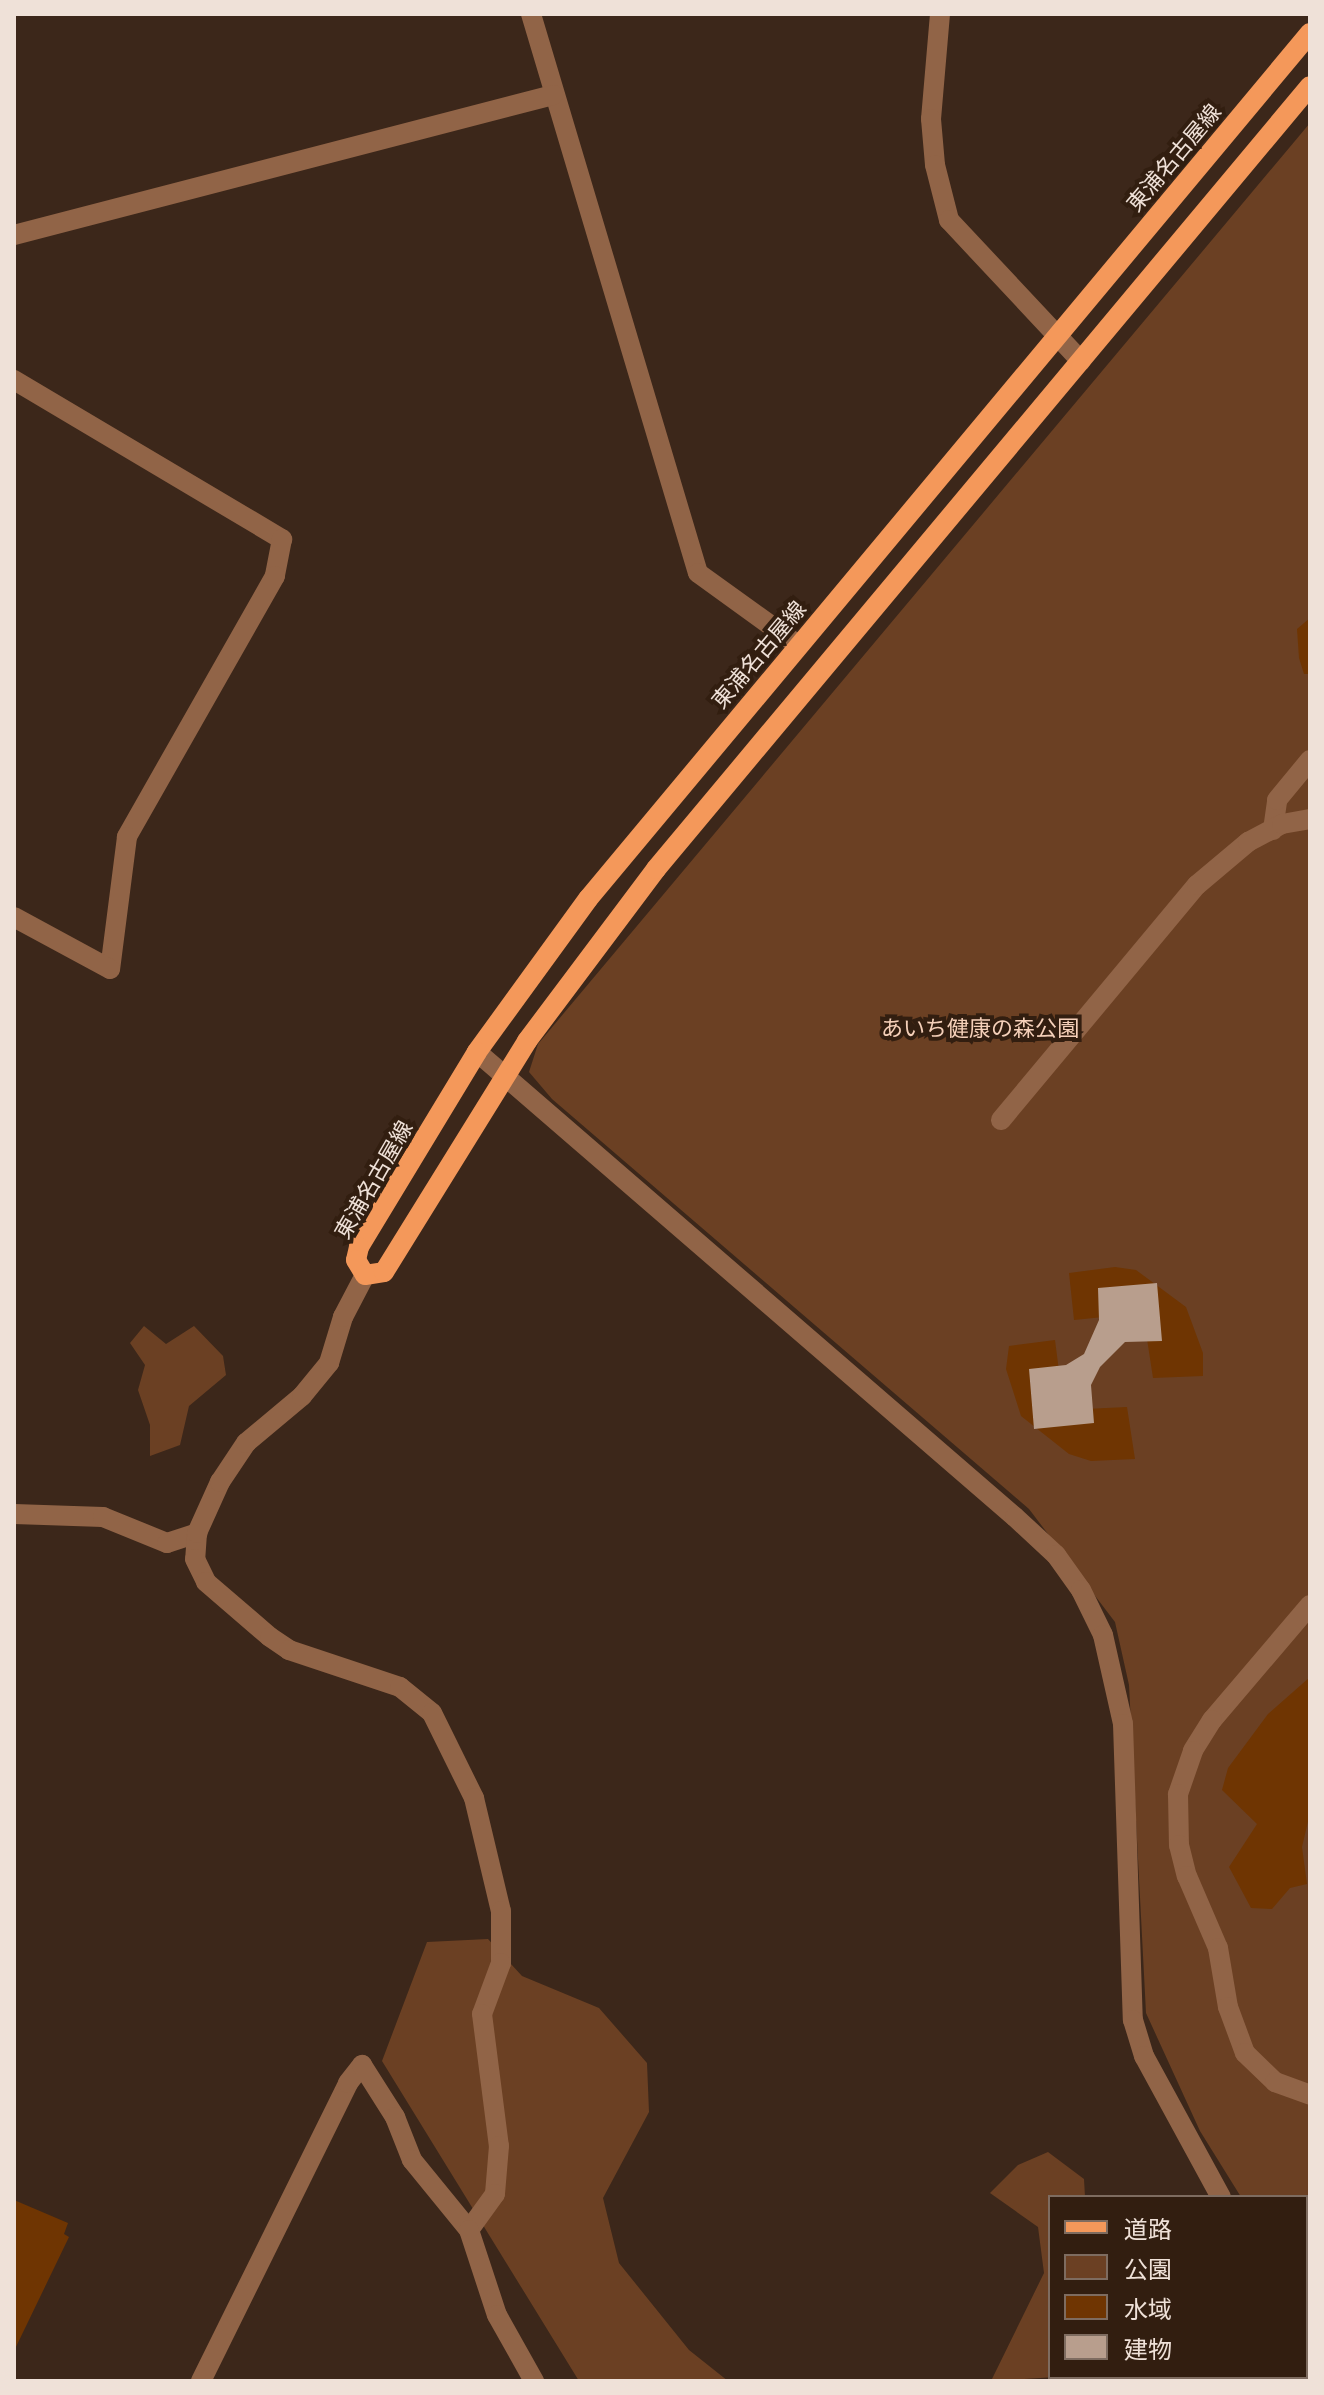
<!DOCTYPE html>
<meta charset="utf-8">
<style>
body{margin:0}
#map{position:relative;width:1324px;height:2395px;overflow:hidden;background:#3c271a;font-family:"Work Sans","Noto Sans JP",sans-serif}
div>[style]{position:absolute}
.green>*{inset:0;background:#6b4023}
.water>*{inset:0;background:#6f3502}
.building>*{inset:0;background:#b89e8d}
.minor>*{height:20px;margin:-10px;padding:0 10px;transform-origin:10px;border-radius:10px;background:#916447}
.major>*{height:20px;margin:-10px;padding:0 10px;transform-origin:10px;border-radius:10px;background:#f4985a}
span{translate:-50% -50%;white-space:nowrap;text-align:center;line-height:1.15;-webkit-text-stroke:8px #321e10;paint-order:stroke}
.street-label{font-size:22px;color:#efe1d8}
.park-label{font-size:22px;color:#f5d0b9}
.frame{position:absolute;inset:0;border:16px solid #efe1d8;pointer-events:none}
.legend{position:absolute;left:1048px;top:2195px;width:260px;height:184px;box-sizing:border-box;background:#321e10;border:2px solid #7e6c60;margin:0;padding:10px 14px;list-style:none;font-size:24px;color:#efe1d8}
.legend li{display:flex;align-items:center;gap:16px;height:40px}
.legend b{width:40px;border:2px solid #7e6c60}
</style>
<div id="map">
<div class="green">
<div style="clip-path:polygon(1310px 123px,1310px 2284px,1306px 2197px,1241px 2197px,1200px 2131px,1146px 2013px,1129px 1685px,1115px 1622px,1029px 1509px,552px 1099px,529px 1072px,538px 1044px)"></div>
<div style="clip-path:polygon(144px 1326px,166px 1344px,194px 1326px,223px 1356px,226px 1375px,189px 1406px,180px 1445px,150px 1456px,150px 1425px,138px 1390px,145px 1365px,130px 1343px)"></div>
<div style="clip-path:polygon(488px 1939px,522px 1976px,599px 2008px,647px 2063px,649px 2112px,603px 2198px,619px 2263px,689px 2350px,728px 2381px,579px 2381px,382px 2061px,427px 1942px)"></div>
<div style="clip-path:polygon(1048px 2152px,1084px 2179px,1085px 2197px,1050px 2197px,1050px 2377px,1056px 2377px,991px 2381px,1044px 2273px,1038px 2227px,990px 2193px,1018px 2165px)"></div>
</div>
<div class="water">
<div style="clip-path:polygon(1310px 618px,1310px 674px,1304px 674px,1299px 658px,1297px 629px)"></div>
<div style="clip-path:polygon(1115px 1267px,1136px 1270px,1186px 1307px,1203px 1353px,1203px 1376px,1153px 1378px,1143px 1313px,1074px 1320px,1069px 1273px)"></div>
<div style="clip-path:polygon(1055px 1340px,1064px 1410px,1127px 1407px,1135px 1459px,1091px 1461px,1069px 1454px,1021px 1416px,1006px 1369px,1009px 1346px)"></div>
<div style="clip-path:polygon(1310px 1677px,1310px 1813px,1302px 1847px,1307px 1884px,1290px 1888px,1272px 1909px,1251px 1908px,1229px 1867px,1257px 1824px,1222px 1790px,1228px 1768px,1268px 1714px)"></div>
<div style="clip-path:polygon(14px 2200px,68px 2223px,64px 2234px,69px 2237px,14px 2351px)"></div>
</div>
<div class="building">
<div style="clip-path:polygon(1157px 1283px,1162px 1341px,1125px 1342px,1100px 1367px,1091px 1385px,1094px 1423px,1034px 1429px,1029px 1369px,1066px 1365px,1084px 1354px,1099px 1320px,1098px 1288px)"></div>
</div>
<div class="minor">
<div style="left:531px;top:14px;width:583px;rotate:73.37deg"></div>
<div style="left:698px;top:573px;width:123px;rotate:35.8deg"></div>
<div style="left:940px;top:14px;width:105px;rotate:94.9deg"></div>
<div style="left:931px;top:119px;width:46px;rotate:85deg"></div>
<div style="left:935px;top:165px;width:57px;rotate:75.7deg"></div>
<div style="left:949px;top:220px;width:193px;rotate:46.9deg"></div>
<div style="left:14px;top:235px;width:557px;rotate:-14.56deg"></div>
<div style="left:14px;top:380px;width:312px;rotate:30.7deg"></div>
<div style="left:282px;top:539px;width:38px;rotate:101deg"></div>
<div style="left:275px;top:576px;width:300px;rotate:119.6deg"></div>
<div style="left:127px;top:837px;width:133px;rotate:97.3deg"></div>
<div style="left:110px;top:969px;width:109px;rotate:-151.6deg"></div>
<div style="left:1273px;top:830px;width:30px;rotate:-82deg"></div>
<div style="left:1277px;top:800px;width:52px;rotate:-50.5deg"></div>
<div style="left:477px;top:1052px;width:711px;rotate:40.84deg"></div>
<div style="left:1015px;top:1517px;width:56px;rotate:42.8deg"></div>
<div style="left:1056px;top:1555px;width:43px;rotate:54.5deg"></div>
<div style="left:1081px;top:1590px;width:50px;rotate:63.9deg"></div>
<div style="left:1103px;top:1635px;width:91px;rotate:77.3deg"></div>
<div style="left:1123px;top:1724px;width:296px;rotate:88.1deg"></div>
<div style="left:1133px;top:2020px;width:38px;rotate:73deg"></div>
<div style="left:1144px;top:2056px;width:161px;rotate:61.4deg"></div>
<div style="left:1001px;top:1120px;width:306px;rotate:-50.2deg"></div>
<div style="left:1197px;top:885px;width:67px;rotate:-40.1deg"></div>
<div style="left:1248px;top:842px;width:38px;rotate:-28deg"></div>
<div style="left:1282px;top:824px;width:28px;rotate:-10deg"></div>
<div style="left:14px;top:1514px;width:89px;rotate:1.9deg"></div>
<div style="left:103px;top:1517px;width:69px;rotate:22.1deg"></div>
<div style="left:167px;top:1543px;width:32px;rotate:-18deg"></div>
<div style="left:197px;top:1533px;width:26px;rotate:94deg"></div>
<div style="left:195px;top:1559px;width:25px;rotate:64deg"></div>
<div style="left:206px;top:1582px;width:84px;rotate:40.7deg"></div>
<div style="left:270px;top:1637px;width:23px;rotate:34deg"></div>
<div style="left:289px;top:1650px;width:117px;rotate:18.4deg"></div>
<div style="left:400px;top:1687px;width:41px;rotate:39.1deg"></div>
<div style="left:432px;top:1713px;width:95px;rotate:63.7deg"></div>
<div style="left:474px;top:1798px;width:116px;rotate:76.6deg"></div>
<div style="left:501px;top:1911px;width:52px;rotate:90deg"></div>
<div style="left:501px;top:1963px;width:54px;rotate:110.4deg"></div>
<div style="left:482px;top:2014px;width:133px;rotate:82.7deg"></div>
<div style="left:499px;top:2146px;width:48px;rotate:94.8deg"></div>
<div style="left:495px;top:2194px;width:44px;rotate:125.8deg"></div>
<div style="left:197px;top:1533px;width:56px;rotate:-65.7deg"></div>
<div style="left:220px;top:1482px;width:47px;rotate:-56.3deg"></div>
<div style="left:246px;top:1443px;width:73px;rotate:-40deg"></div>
<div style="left:302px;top:1396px;width:43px;rotate:-50.7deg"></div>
<div style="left:329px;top:1363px;width:48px;rotate:-73.1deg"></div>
<div style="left:343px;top:1317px;width:47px;rotate:-62.4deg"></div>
<div style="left:1310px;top:1605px;width:151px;rotate:130.4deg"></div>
<div style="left:1212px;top:1720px;width:36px;rotate:122deg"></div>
<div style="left:1193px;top:1751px;width:46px;rotate:109.2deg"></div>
<div style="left:1178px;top:1794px;width:51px;rotate:88.9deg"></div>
<div style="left:1179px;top:1845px;width:32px;rotate:76deg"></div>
<div style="left:1187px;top:1876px;width:78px;rotate:66.7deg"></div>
<div style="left:1218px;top:1948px;width:60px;rotate:80.4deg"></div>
<div style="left:1228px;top:2007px;width:49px;rotate:69.7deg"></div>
<div style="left:1245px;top:2053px;width:42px;rotate:44deg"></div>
<div style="left:1275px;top:2082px;width:37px;rotate:20deg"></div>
<div style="left:1306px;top:2278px;width:5px;rotate:-37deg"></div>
<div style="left:1306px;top:2305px;width:6px;rotate:45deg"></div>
<div style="left:201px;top:2381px;width:332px;rotate:-63.7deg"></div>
<div style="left:348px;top:2083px;width:23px;rotate:-52deg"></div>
<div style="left:362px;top:2065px;width:62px;rotate:57.6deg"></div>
<div style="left:395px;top:2117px;width:46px;rotate:68.4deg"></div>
<div style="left:412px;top:2160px;width:90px;rotate:50.8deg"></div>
<div style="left:469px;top:2230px;width:89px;rotate:71.8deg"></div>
<div style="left:497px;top:2315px;width:76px;rotate:60.7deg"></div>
<div style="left:1149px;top:2381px;width:4px;rotate:-76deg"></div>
</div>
<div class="major">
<div style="left:1310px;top:33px;width:1127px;rotate:129.82deg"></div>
<div style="left:588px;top:899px;width:189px;rotate:126deg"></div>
<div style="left:477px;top:1052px;width:228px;rotate:121.2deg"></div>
<div style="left:359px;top:1247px;width:13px;rotate:103deg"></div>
<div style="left:356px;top:1260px;width:17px;rotate:59deg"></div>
<div style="left:365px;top:1275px;width:19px;rotate:-9deg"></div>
<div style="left:384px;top:1272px;width:272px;rotate:-58.2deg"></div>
<div style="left:527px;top:1041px;width:215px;rotate:-53.1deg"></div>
<div style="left:656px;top:869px;width:1020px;rotate:-50.13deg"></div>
</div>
<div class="street-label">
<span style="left:1174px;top:158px;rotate:-50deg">東浦名古屋線</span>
<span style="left:759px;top:655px;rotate:-50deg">東浦名古屋線</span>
<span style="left:374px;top:1180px;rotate:-60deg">東浦名古屋線</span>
</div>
<div class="park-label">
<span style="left:980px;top:1029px">あいち健康の森公園</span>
</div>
<div class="frame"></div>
<ul class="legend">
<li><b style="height:10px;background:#f4985a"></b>道路</li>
<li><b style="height:22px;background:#6b4023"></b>公園</li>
<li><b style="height:22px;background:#6f3502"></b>水域</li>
<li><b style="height:22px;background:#b89e8d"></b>建物</li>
</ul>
</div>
